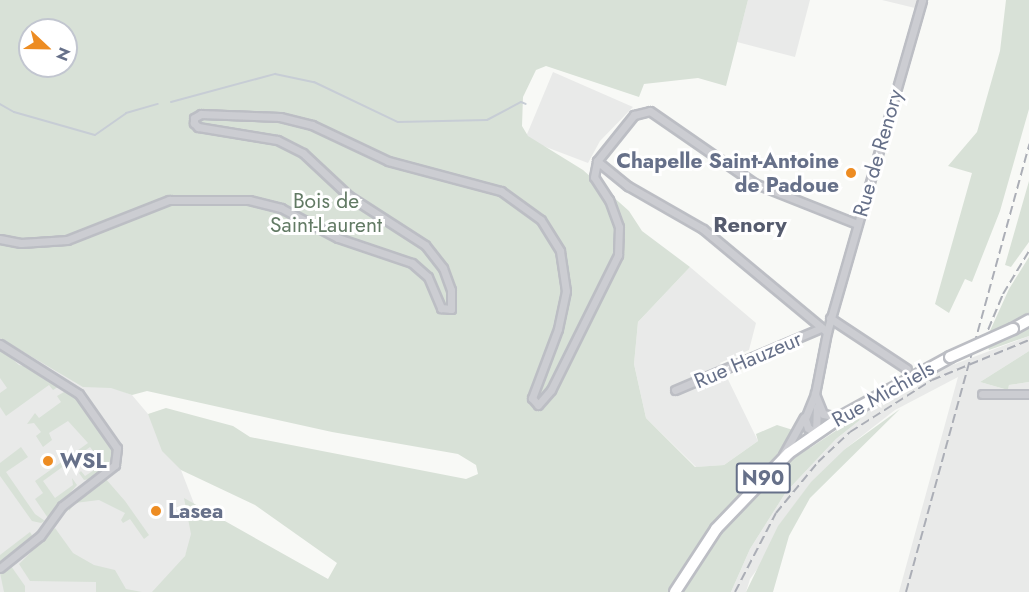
<!DOCTYPE html>
<style>
body{margin:0}
#map{position:relative;width:1029px;height:592px;overflow:hidden;background:#f8f9f6;font-family:Jost,sans-serif}
div>[style]{position:absolute}
.built>*{inset:0;background:#e9eae9}
.green>*{inset:0;background:#d8e1d7}
.stream>*{height:2px;margin:-1px;padding:0 1px;transform-origin:1px;border-radius:1px;background:#c7cdd5}
.roads{filter:drop-shadow(2px 0 #bcbec4) drop-shadow(-2px 0 #bcbec4) drop-shadow(0 2px #bcbec4) drop-shadow(0 -2px #bcbec4)}
.minor>*{height:7px;margin:-3.5px;padding:0 3.5px;transform-origin:3.5px;border-radius:3.5px;background:#cccdd2}
.primary>*{height:10px;margin:-5px;padding:0 5px;transform-origin:5px;border-radius:5px;background:#fff}
.rail>*{height:2px;margin-top:-1px;transform-origin:0;background:repeating-linear-gradient(90deg,#abaeb6 0 9px,transparent 0 13.5px)}
.bridges{filter:drop-shadow(2px 0 #bcbec4) drop-shadow(-2px 0 #bcbec4) drop-shadow(0 2px #bcbec4) drop-shadow(0 -2px #bcbec4)}
.primary-bridge>*{height:10px;margin:-5px;padding:0 5px;transform-origin:5px;border-radius:5px;background:#fff}
.dots>*{width:16px;height:16px;translate:-50% -50%;box-sizing:border-box;border:3px solid #fff;border-radius:50%}
span{translate:-50% -50%;white-space:nowrap;text-align:center;line-height:1.15;-webkit-text-stroke:6px #fff;paint-order:stroke}
.shield-label span{padding:2px 4px;background:#fff;border:2px solid;border-radius:4px;-webkit-text-stroke-width:0}
.shield-label{font-size:20px;color:#667089;font-weight:700}
.street-label{font-size:21px;color:#667089}
.poi-label{font-size:21px;color:#667089;font-weight:700}
.right{translate:-100% -50%;text-align:right}
.left{translate:0 -50%;text-align:left}
.park-label{font-size:21px;color:#627a64}
.neighbourhood-label{font-size:22px;color:#555b6e;font-weight:700}
.north{position:absolute;left:18px;top:18px;width:60px;height:60px;box-sizing:border-box;background:#fff;border:2px solid #c2c6d0;border-radius:50%;rotate:112deg;font-size:16px;font-weight:700;line-height:24px;text-align:center;color:#667089}
.north::after{content:'';display:block;margin:auto;width:21px;height:27px;background:#ed8c22;clip-path:polygon(50% 0,100% 100%,50% 72%,0 100%)}
</style>
<div id="map">
<div class="built">
<div style="clip-path:polygon(748px 0,810px 0,795px 57px,737px 42px)"></div>
<div style="clip-path:polygon(882px 0,917px 0,915px 8px)"></div>
<div style="clip-path:polygon(553px 72px,633px 107px,600px 141px,588px 163px,525px 139px)"></div>
<div style="clip-path:polygon(690px 267px,756px 323px,749px 350px,720px 363px,758px 441px,724px 465px,696px 467px,646px 418px,634px 364px,638px 322px)"></div>
<div style="clip-path:polygon(1029px 336px,1029px 351px,980px 382px,1008px 390px,1009px 385px,1029px 382px,1029px 592px,899px 592px,958px 377px,895px 410px,845px 449px,750px 579px,746px 592px,731px 592px,750px 549px,786px 492px,836px 439px,860px 420px,858px 416px,947px 367px)"></div>
<div style="clip-path:polygon(0 338px,30px 355px,132px 395px,148px 414px,181px 470px,200px 519px,185px 556px,162px 592px,0 592px)"></div>
</div>
<div class="green">
<div style="clip-path:polygon(evenodd,0 0,748px 0,726px 86px,698px 78px,644px 84px,639px 97px,546px 66px,536px 70px,523px 97px,522px 126px,528px 136px,583px 170px,629px 211px,642px 231px,690px 267px,638px 322px,634px 364px,646px 418px,695px 467px,724px 465px,758px 441px,756px 434px,777px 425px,793px 430px,810px 448px,858px 416px,860px 420px,836px 439px,786px 492px,750px 549px,731px 592px,152px 592px,185px 556px,191px 534px,184px 498px,328px 579px,337px 563px,255px 505px,181px 470px,162px 451px,148px 414px,166px 408px,233px 426px,250px 437px,466px 479px,478px 474px,476px 465px,458px 454px,332px 432px,147px 391px,132px 395px,111px 388px,83px 387px,0 338px,0 0,30px 30px,66px 30px,66px 66px,30px 66px,30px 30px)"></div>
<div style="clip-path:polygon(1006px 0,1029px 0,1029px 109px,1000px 211px,972px 282px,965px 279px,949px 313px,935px 304px,972px 173px,948px 166px,977px 132px,1000px 51px)"></div>
<div style="clip-path:polygon(1029px 181px,1029px 242px,1011px 267px,1005px 265px)"></div>
<div style="clip-path:polygon(1029px 257px,1029px 313px,989px 333px,1009px 289px)"></div>
<div style="clip-path:polygon(1029px 328px,1029px 336px,989px 350px,988px 347px)"></div>
<div style="clip-path:polygon(0 348px,19px 365px,33px 368px,58px 387px,53px 390px,49px 385px,6px 416px,0 407px,0 393px,7px 388px,0 378px)"></div>
<div style="clip-path:polygon(1029px 351px,1029px 382px,1009px 385px,1008px 390px,980px 382px)"></div>
<div style="clip-path:polygon(64px 392px,69px 392px,78px 401px,114px 452px,111px 464px,90px 479px,84px 480px,79px 473px,81px 471px,85px 476px,103px 464px,90px 447px,43px 481px,55px 498px,73px 485px,72px 478px,77px 485px,48px 518px,35px 499px,43px 493px,35px 481px,88px 443px,68px 421px,49px 433px,52px 440px,43px 447px,36px 436px,41px 432px,34px 423px,27px 424px,35px 413px,39px 418px,61px 402px,57px 396px)"></div>
<div style="clip-path:polygon(900px 409px,810px 498px,789px 536px,773px 592px,746px 592px,778px 526px,811px 482px,845px 449px)"></div>
<div style="clip-path:polygon(21px 447px,28px 457px,6px 472px,35px 514px,45px 521px,41px 523px,32px 521px,0 476px,0 463px)"></div>
<div style="clip-path:polygon(105px 478px,125px 501px,149px 535px,144px 539px,130px 519px,123px 523px,121px 520px,125px 513px,99px 500px,75px 503px,69px 511px,69px 505px)"></div>
<div style="clip-path:polygon(55px 528px,73px 553px,94px 565px,115px 570px,126px 589px,142px 592px,96px 592px,96px 582px,30px 581px,19px 564px)"></div>
<div style="clip-path:polygon(30px 532px,33px 537px,0 564px,0 555px)"></div>
<div style="clip-path:polygon(11px 566px,25px 586px,25px 592px,4px 592px,0 573px)"></div>
</div>
<div class="stream">
<div style="left:171px;top:102px;width:108px;rotate:-15.1deg"></div>
<div style="left:275px;top:74px;width:40px;rotate:12deg"></div>
<div style="left:314px;top:82px;width:93px;rotate:25.5deg"></div>
<div style="left:398px;top:122px;width:89px;rotate:-1.3deg"></div>
<div style="left:487px;top:120px;width:38px;rotate:-28deg"></div>
<div style="left:521px;top:102px;width:5px;rotate:22deg"></div>
<div style="left:0;top:104px;width:16px;rotate:30deg"></div>
<div style="left:14px;top:112px;width:84px;rotate:15.9deg"></div>
<div style="left:95px;top:135px;width:38px;rotate:-35deg"></div>
<div style="left:126px;top:113px;width:33px;rotate:-16deg"></div>
</div>
<div class="roads">
<div class="minor">
<div style="left:597px;top:161px;width:59px;rotate:-51.2deg"></div>
<div style="left:634px;top:115px;width:16px;rotate:-14deg"></div>
<div style="left:650px;top:111px;width:126px;rotate:34.7deg"></div>
<div style="left:754px;top:183px;width:111px;rotate:21.7deg"></div>
<div style="left:0;top:239px;width:21px;rotate:11deg"></div>
<div style="left:21px;top:243px;width:46px;rotate:-3.7deg"></div>
<div style="left:67px;top:240px;width:110px;rotate:-21.4deg"></div>
<div style="left:169px;top:200px;width:80px"></div>
<div style="left:249px;top:200px;width:33px;rotate:14deg"></div>
<div style="left:281px;top:208px;width:64px;rotate:27.8deg"></div>
<div style="left:338px;top:238px;width:78px;rotate:18.7deg"></div>
<div style="left:412px;top:263px;width:21px;rotate:41deg"></div>
<div style="left:428px;top:277px;width:34px;rotate:67deg"></div>
<div style="left:441px;top:308px;width:10px;rotate:6deg"></div>
<div style="left:451px;top:309px;width:19px;rotate:-90deg"></div>
<div style="left:451px;top:290px;width:23px;rotate:-110deg"></div>
<div style="left:443px;top:268px;width:29px;rotate:-128deg"></div>
<div style="left:425px;top:245px;width:90px;rotate:-147.2deg"></div>
<div style="left:349px;top:196px;width:63px;rotate:-136.9deg"></div>
<div style="left:303px;top:153px;width:29px;rotate:-153deg"></div>
<div style="left:277px;top:140px;width:80px;rotate:-170.7deg"></div>
<div style="left:198px;top:127px;width:6px;rotate:-135deg"></div>
<div style="left:194px;top:123px;width:5px;rotate:-90deg"></div>
<div style="left:194px;top:118px;width:8px;rotate:-30deg"></div>
<div style="left:201px;top:114px;width:79px;rotate:2.2deg"></div>
<div style="left:280px;top:117px;width:33px;rotate:14deg"></div>
<div style="left:312px;top:125px;width:84px;rotate:25.3deg"></div>
<div style="left:388px;top:161px;width:117px;rotate:14.9deg"></div>
<div style="left:501px;top:191px;width:49px;rotate:35.9deg"></div>
<div style="left:541px;top:220px;width:36px;rotate:58deg"></div>
<div style="left:560px;top:251px;width:40px;rotate:81.5deg"></div>
<div style="left:566px;top:291px;width:39px;rotate:102deg"></div>
<div style="left:558px;top:329px;width:74px;rotate:110.6deg"></div>
<div style="left:532px;top:398px;width:9px;rotate:49deg"></div>
<div style="left:538px;top:405px;width:20px;rotate:-49deg"></div>
<div style="left:551px;top:390px;width:151px;rotate:-63.6deg"></div>
<div style="left:618px;top:255px;width:28px;rotate:-88deg"></div>
<div style="left:619px;top:227px;width:29px;rotate:-110deg"></div>
<div style="left:609px;top:200px;width:27px;rotate:-123deg"></div>
<div style="left:594px;top:177px;width:16px;rotate:-79deg"></div>
<div style="left:597px;top:161px;width:40px;rotate:39deg"></div>
<div style="left:628px;top:186px;width:86px;rotate:29.8deg"></div>
<div style="left:703px;top:229px;width:161px;rotate:39.7deg"></div>
<div style="left:830px;top:318px;width:92px;rotate:33.5deg"></div>
<div style="left:0;top:344px;width:93px;rotate:32.3deg"></div>
<div style="left:79px;top:394px;width:66px;rotate:54.9deg"></div>
<div style="left:117px;top:448px;width:17px;rotate:97deg"></div>
<div style="left:115px;top:465px;width:67px;rotate:142.3deg"></div>
<div style="left:62px;top:506px;width:37px;rotate:126deg"></div>
<div style="left:40px;top:536px;width:51px;rotate:141.3deg"></div>
<div style="left:675px;top:390px;width:159px;rotate:-23deg"></div>
<div style="left:815px;top:394px;width:27px;rotate:112deg"></div>
<div style="left:805px;top:419px;width:9px;rotate:72deg"></div>
<div style="left:808px;top:428px;width:9px;rotate:32deg"></div>
<div style="left:816px;top:433px;width:26px;rotate:-88deg"></div>
<div style="left:982px;top:394px;width:47px"></div>
<div style="left:839px;top:417px;width:16px;rotate:-169deg"></div>
<div style="left:823px;top:414px;width:22px;rotate:-112deg"></div>
<div style="left:815px;top:394px;width:63px;rotate:-79deg"></div>
<div style="left:827px;top:332px;width:345px;rotate:-74deg"></div>
<div style="left:783px;top:455px;width:43px;rotate:-61.1deg"></div>
</div>
<div class="primary">
<div style="left:1013px;top:329px;width:18px;rotate:-29deg"></div>
<div style="left:675px;top:592px;width:75px;rotate:-56.9deg"></div>
<div style="left:716px;top:529px;width:105px;rotate:-46.2deg"></div>
<div style="left:789px;top:453px;width:63px;rotate:-34.7deg"></div>
<div style="left:841px;top:417px;width:124px;rotate:-28.8deg"></div>
</div>
</div>
<div class="rail">
<div style="left:983px;top:342px;width:52px;rotate:-67.4deg"></div>
<div style="left:1003px;top:294px;width:50px;rotate:-58.8deg"></div>
<div style="left:735px;top:592px;width:89px;rotate:-62.6deg"></div>
<div style="left:776px;top:513px;width:66px;rotate:-50.5deg"></div>
<div style="left:818px;top:462px;width:44px;rotate:-43.2deg"></div>
<div style="left:850px;top:432px;width:97px;rotate:-32.4deg"></div>
<div style="left:932px;top:380px;width:105px;rotate:-22.4deg"></div>
<div style="left:906px;top:592px;width:465px;rotate:-74.6deg"></div>
</div>
<div class="bridges">
<div class="primary-bridge">
<div style="left:950px;top:357px;width:69px;rotate:-24deg"></div>
</div>
</div>
<div class="dots">
<div style="left:851px;top:173px;background:#ed8c22"></div>
<div style="left:48px;top:461px;background:#ed8c22"></div>
<div style="left:156px;top:511px;background:#ed8c22"></div>
</div>
<div class="shield-label">
<span style="left:763px;top:478px">N90</span>
</div>
<div class="street-label">
<span style="left:878px;top:153px;rotate:-74deg">Rue de Renory</span>
<span style="left:748px;top:360px;rotate:-23deg">Rue Hauzeur</span>
<span style="left:883px;top:394px;rotate:-29deg">Rue Michiels</span>
</div>
<div class="poi-label">
<span class="right" style="left:839px;top:173px">Chapelle Saint-Antoine<br>de Padoue</span>
<span class="left" style="left:60px;top:461px">WSL</span>
<span class="left" style="left:168px;top:511px">Lasea</span>
</div>
<div class="park-label">
<span style="left:326px;top:213px">Bois de<br>Saint-Laurent</span>
</div>
<div class="neighbourhood-label">
<span style="left:750px;top:225px">Renory</span>
</div>
<div class="north">N</div>
</div>
